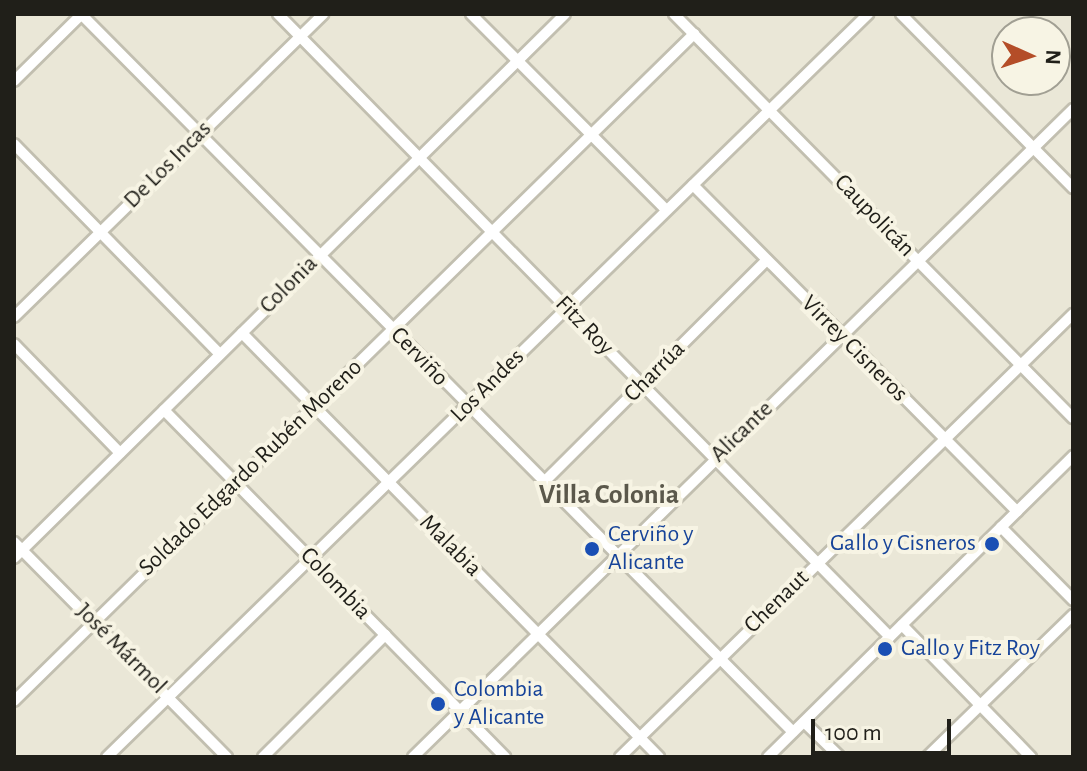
<!DOCTYPE html>
<meta charset="utf-8">
<style>
body{margin:0}
#map{position:relative;width:1087px;height:771px;overflow:hidden;background:#eae7d7;font-family:"Alegreya Sans",sans-serif}
div>[style]{position:absolute}
.roads{filter:drop-shadow(2px 0 #c2bfb0) drop-shadow(-2px 0 #c2bfb0) drop-shadow(0 2px #c2bfb0) drop-shadow(0 -2px #c2bfb0)}
.minor>*{height:10px;margin:-5px;padding:0 5px;transform-origin:5px;border-radius:5px;background:#fff}
.dots>*{width:22px;height:22px;translate:-50% -50%;box-sizing:border-box;border:4px solid #f7f4e4;border-radius:50%}
span{translate:-50% -50%;white-space:nowrap;text-align:center;line-height:1.15;-webkit-text-stroke:8px #f7f4e4;paint-order:stroke}
.street-label{font-size:24px;color:#201f19}
.transit-label{font-size:24px;color:#164399}
.left{translate:0 -50%;text-align:left}
.right{translate:-100% -50%;text-align:right}
.quarter-label{font-size:28px;color:#5b584b;font-weight:700}
.frame{position:absolute;inset:0;border:16px solid #201f19;pointer-events:none}
.north{position:absolute;left:991px;top:16px;width:80px;height:80px;box-sizing:border-box;background:#f7f4e4;border:2px solid #a19f93;border-radius:50%;rotate:93deg;font-size:22px;font-weight:700;line-height:32px;text-align:center;color:#201f19}
.north::after{content:'';display:block;margin:auto;width:28px;height:36px;background:#b44d28;clip-path:polygon(50% 0,100% 100%,50% 72%,0 100%)}
.scale{position:absolute;left:811px;top:719px;width:140px;height:36px;box-sizing:border-box;border:4px solid #201f19;border-top:0;padding-left:10px;font-size:24px;line-height:28px;white-space:nowrap;color:#201f19;-webkit-text-stroke:6px #f7f4e4;paint-order:stroke}
</style>
<div id="map">
<div class="roads">
<div class="minor">
<div style="left:81px;top:14px;width:1011px;rotate:45.24deg"></div>
<div style="left:278px;top:14px;width:873px;rotate:45.51deg"></div>
<div style="left:471px;top:14px;width:276px;rotate:45.1deg"></div>
<div style="left:674px;top:14px;width:568px;rotate:45.36deg"></div>
<div style="left:901px;top:14px;width:245px;rotate:45.3deg"></div>
<div style="left:14px;top:81px;width:95px;rotate:-44.6deg"></div>
<div style="left:14px;top:144px;width:294px;rotate:45.6deg"></div>
<div style="left:693px;top:185px;width:460px;rotate:45.2deg"></div>
<div style="left:14px;top:317px;width:433px;rotate:-44.4deg"></div>
<div style="left:242px;top:333px;width:595px;rotate:45.48deg"></div>
<div style="left:14px;top:344px;width:152px;rotate:45.8deg"></div>
<div style="left:164px;top:410px;width:487px;rotate:45.5deg"></div>
<div style="left:543px;top:483px;width:316px;rotate:-44.9deg"></div>
<div style="left:1001px;top:527px;width:103px;rotate:45.4deg"></div>
<div style="left:14px;top:542px;width:303px;rotate:45.3deg"></div>
<div style="left:14px;top:558px;width:774px;rotate:-44.63deg"></div>
<div style="left:902px;top:625px;width:185px;rotate:45.7deg"></div>
<div style="left:14px;top:701px;width:953px;rotate:-44.45deg"></div>
<div style="left:804px;top:722px;width:50px;rotate:44.2deg"></div>
<div style="left:107px;top:757px;width:1064px;rotate:-44.31deg"></div>
<div style="left:263px;top:757px;width:173px;rotate:-45deg"></div>
<div style="left:413px;top:757px;width:925px;rotate:-44.47deg"></div>
<div style="left:620px;top:757px;width:634px;rotate:-44.36deg"></div>
<div style="left:768px;top:757px;width:429px;rotate:-44.6deg"></div>
<div style="left:927px;top:757px;width:204px;rotate:-44.2deg"></div>
</div>
</div>
<div class="dots">
<div style="left:992px;top:544px;background:#1a4fb4"></div>
<div style="left:592px;top:549px;background:#1a4fb4"></div>
<div style="left:885px;top:649px;background:#1a4fb4"></div>
<div style="left:438px;top:704px;background:#1a4fb4"></div>
</div>
<div class="street-label">
<span style="left:168px;top:165px;rotate:-45deg">De Los Incas</span>
<span style="left:874px;top:216px;rotate:46deg">Caupolicán</span>
<span style="left:289px;top:285px;rotate:-45deg">Colonia</span>
<span style="left:584px;top:326px;rotate:46deg">Fitz Roy</span>
<span style="left:854px;top:349px;rotate:45deg">Virrey Cisneros</span>
<span style="left:419px;top:357px;rotate:46deg">Cerviño</span>
<span style="left:655px;top:372px;rotate:-45deg">Charrúa</span>
<span style="left:488px;top:386px;rotate:-45deg">Los Andes</span>
<span style="left:742px;top:432px;rotate:-44deg">Alicante</span>
<span style="left:251px;top:468px;rotate:-44deg">Soldado Edgardo Rubén Moreno</span>
<span style="left:450px;top:546px;rotate:45deg">Malabia</span>
<span style="left:335px;top:584px;rotate:46deg">Colombia</span>
<span style="left:777px;top:602px;rotate:-44deg">Chenaut</span>
<span style="left:121px;top:649px;rotate:45deg">José Mármol</span>
</div>
<div class="transit-label">
<span class="left" style="left:608px;top:549px">Cerviño y<br>Alicante</span>
<span class="right" style="left:976px;top:544px">Gallo y Cisneros</span>
<span class="left" style="left:901px;top:649px">Gallo y Fitz Roy</span>
<span class="left" style="left:454px;top:704px">Colombia<br>y Alicante</span>
</div>
<div class="quarter-label">
<span style="left:609px;top:495px">Villa Colonia</span>
</div>
<div class="frame"></div>
<div class="north">N</div>
<div class="scale">100 m</div>
</div>
